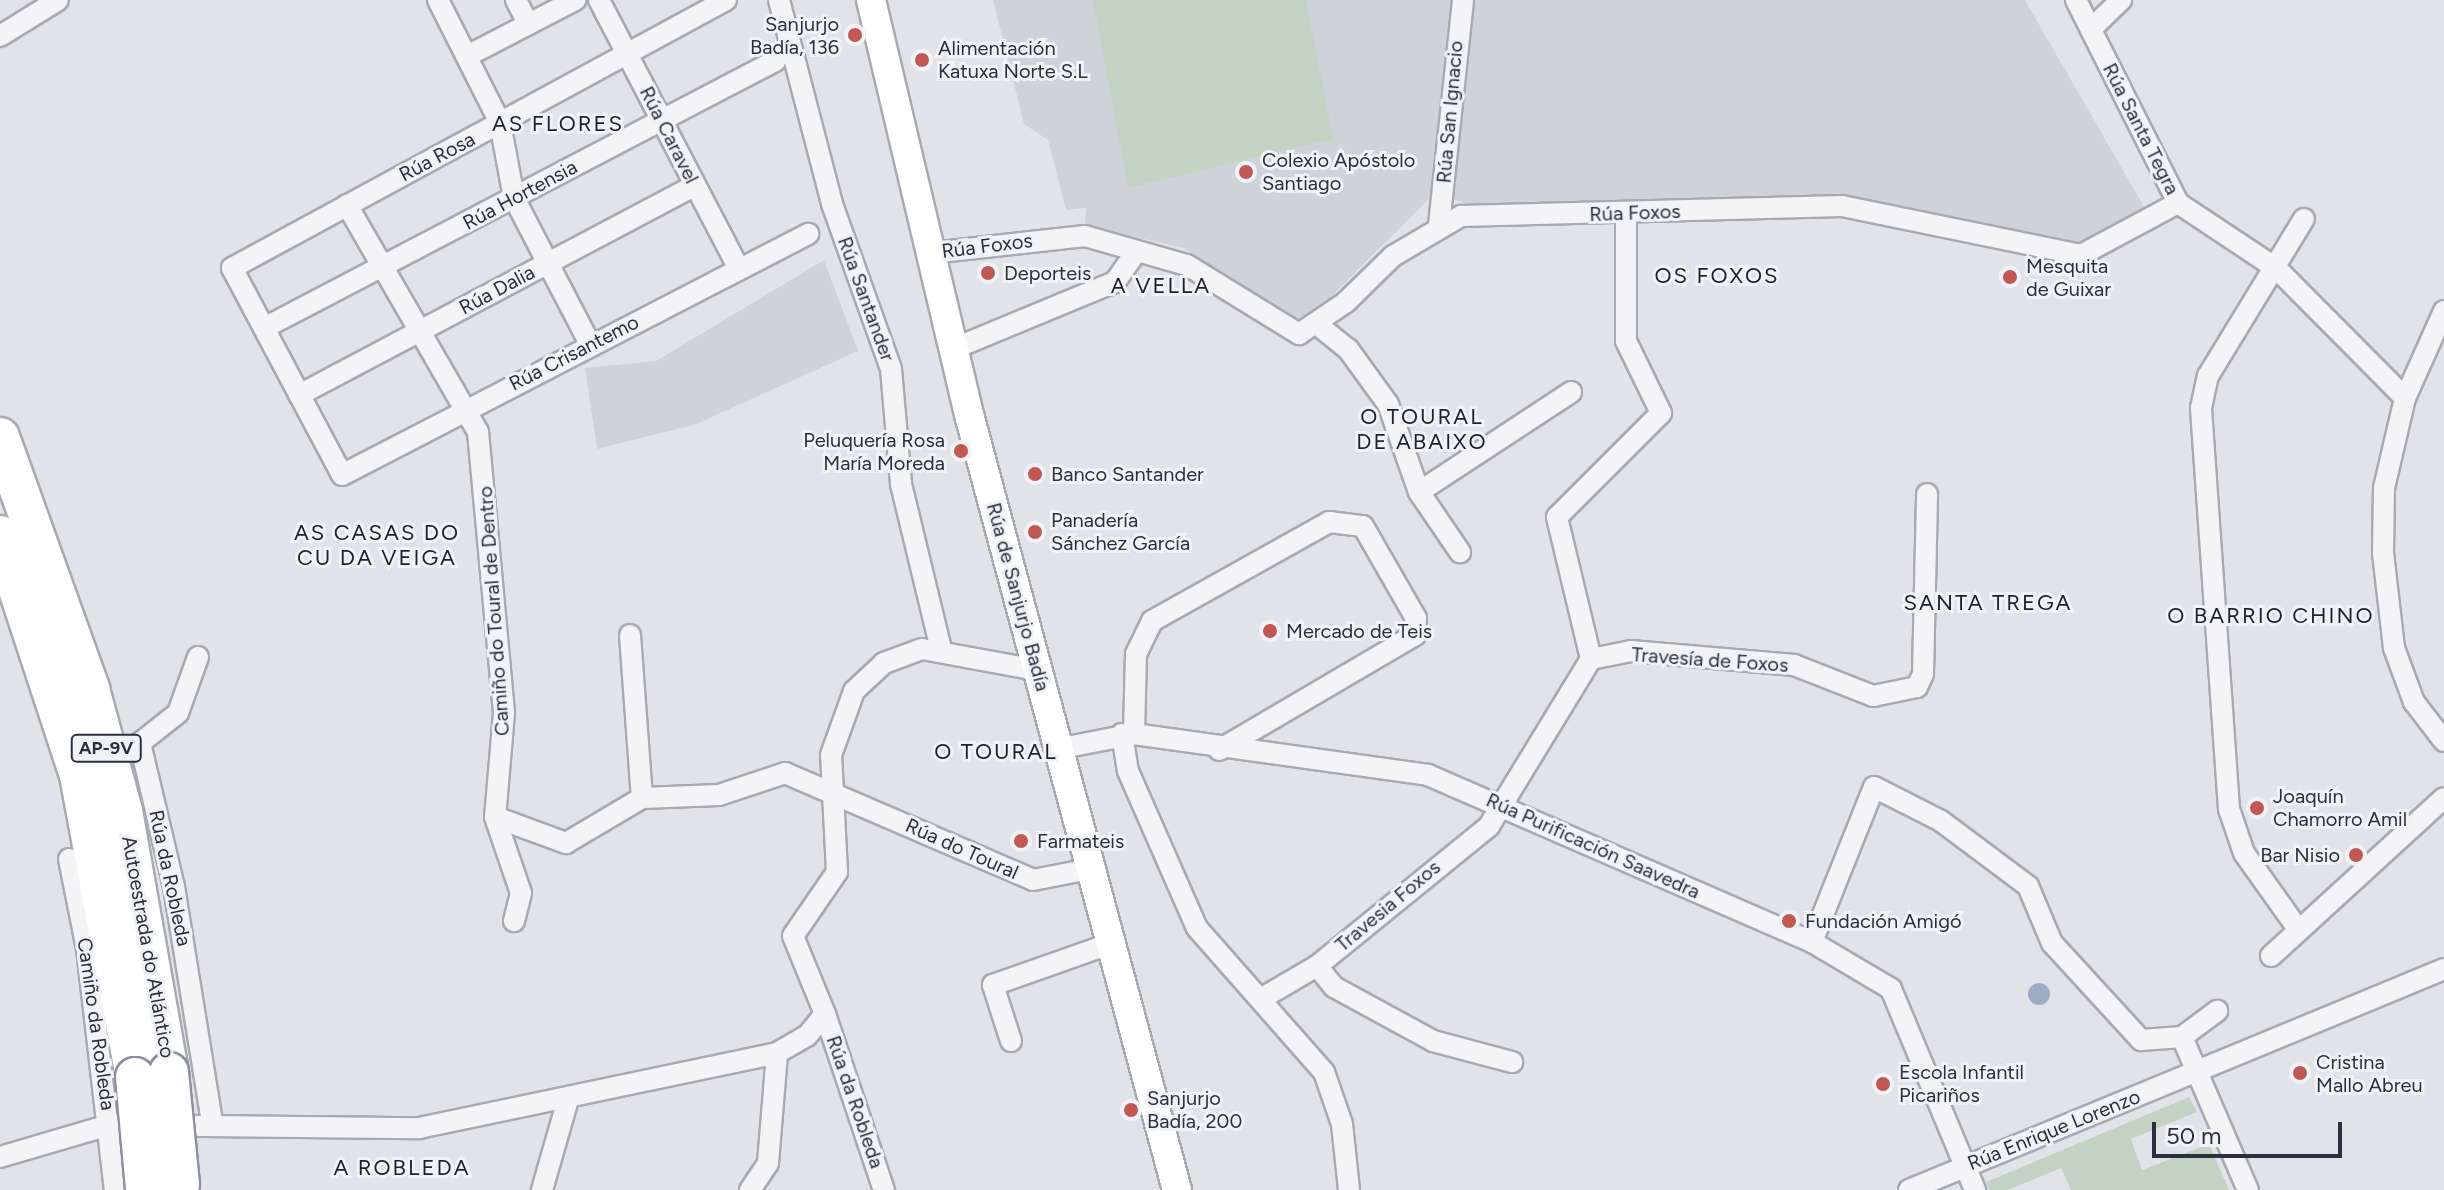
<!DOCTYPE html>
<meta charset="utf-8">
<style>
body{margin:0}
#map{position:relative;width:2444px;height:1190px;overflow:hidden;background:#e2e3e9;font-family:Figtree,sans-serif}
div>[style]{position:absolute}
.built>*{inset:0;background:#d0d2da}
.green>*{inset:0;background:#c4d2c4}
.water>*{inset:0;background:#a0abc5}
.round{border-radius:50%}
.roads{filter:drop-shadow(2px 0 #a7a9b3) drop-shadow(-2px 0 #a7a9b3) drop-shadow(0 2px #a7a9b3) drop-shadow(0 -2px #a7a9b3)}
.street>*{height:20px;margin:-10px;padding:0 10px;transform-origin:10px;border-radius:10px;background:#f4f4f7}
.secondary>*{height:28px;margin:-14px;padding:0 14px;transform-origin:14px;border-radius:14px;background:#fff}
.highway>*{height:38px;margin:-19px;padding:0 19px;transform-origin:19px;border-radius:19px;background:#fff}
.bridges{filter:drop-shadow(2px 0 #8a8e9e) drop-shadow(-2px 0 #8a8e9e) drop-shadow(0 2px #8a8e9e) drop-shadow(0 -2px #8a8e9e)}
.highway-bridge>*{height:38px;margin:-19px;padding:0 19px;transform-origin:19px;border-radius:19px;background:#fff}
.dots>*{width:22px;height:22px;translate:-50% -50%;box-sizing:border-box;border:4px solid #f1f2f6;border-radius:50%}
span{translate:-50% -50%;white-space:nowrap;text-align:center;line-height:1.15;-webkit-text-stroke:6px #f1f2f6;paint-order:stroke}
.shield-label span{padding:2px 6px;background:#f1f2f6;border:2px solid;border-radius:6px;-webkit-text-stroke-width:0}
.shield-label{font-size:18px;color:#2b2f3f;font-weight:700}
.poi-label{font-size:20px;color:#2b2f3f}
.right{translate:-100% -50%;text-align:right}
.left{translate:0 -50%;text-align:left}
.street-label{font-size:20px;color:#2b2f3f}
.neighbourhood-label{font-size:22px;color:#1e2030;letter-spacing:2px}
.scale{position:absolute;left:2152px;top:1122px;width:190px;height:36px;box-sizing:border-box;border:4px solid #2b2f3f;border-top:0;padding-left:10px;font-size:24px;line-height:28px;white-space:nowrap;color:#2b2f3f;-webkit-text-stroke:6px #f1f2f6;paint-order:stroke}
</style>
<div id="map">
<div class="built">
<div style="clip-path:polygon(993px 0,2025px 0,2147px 212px,2083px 252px,1990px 224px,1817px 200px,1478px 208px,1435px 193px,1319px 309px,1293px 320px,1184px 248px,1085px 226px,1086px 208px,1066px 210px,1048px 140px,1024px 124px)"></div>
<div style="clip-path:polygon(824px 260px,858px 351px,694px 425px,597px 449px,585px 368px,656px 361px)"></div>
</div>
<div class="green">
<div style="clip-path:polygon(1093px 0,1306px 0,1333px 139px,1128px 188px)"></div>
<div style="clip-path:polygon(2189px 1097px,2197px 1112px,2131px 1139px,2142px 1170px,2209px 1144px,2229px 1190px,2071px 1190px,2061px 1168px,2008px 1190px,1990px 1190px,1986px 1182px)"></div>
</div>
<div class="water">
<div class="round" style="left:2028px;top:983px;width:22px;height:22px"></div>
</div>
<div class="roads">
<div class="street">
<div style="left:438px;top:0;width:138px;rotate:63.2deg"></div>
<div style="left:500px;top:123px;width:76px;rotate:79.4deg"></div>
<div style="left:514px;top:198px;width:167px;rotate:62.5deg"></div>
<div style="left:516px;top:0;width:27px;rotate:63deg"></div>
<div style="left:599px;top:0;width:303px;rotate:62.5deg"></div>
<div style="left:726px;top:0;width:562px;rotate:151.52deg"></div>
<div style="left:232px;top:268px;width:234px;rotate:62deg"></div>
<div style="left:342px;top:475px;width:525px;rotate:-27.35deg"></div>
<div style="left:779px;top:0;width:211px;rotate:75.4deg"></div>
<div style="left:832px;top:204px;width:175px;rotate:70.3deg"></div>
<div style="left:891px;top:369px;width:115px;rotate:85deg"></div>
<div style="left:901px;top:484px;width:170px;rotate:76.4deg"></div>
<div style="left:2076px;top:0;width:227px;rotate:63.3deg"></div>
<div style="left:2178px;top:203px;width:118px;rotate:33.6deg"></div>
<div style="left:2276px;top:268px;width:183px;rotate:45.2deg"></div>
<div style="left:2091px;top:29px;width:42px;rotate:-44deg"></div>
<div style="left:0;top:36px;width:68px;rotate:-31.8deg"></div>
<div style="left:467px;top:56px;width:122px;rotate:-27.4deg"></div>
<div style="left:347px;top:205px;width:262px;rotate:60deg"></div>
<div style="left:478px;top:432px;width:282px;rotate:84.7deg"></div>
<div style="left:504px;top:713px;width:104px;rotate:94.9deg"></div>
<div style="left:495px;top:817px;width:80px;rotate:71.1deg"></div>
<div style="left:521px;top:893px;width:29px;rotate:104deg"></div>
<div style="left:1439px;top:225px;width:226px;rotate:-83.9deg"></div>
<div style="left:931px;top:253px;width:155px;rotate:-6.3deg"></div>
<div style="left:1085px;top:236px;width:106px;rotate:15.9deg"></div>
<div style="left:1187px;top:265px;width:132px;rotate:31.6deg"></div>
<div style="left:1299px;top:334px;width:57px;rotate:-34.2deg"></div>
<div style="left:1346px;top:302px;width:66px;rotate:-44.4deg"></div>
<div style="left:1393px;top:256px;width:79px;rotate:-30.5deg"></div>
<div style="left:1461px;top:216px;width:381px;rotate:-1.5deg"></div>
<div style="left:1842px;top:206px;width:244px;rotate:11.6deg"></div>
<div style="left:2081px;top:255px;width:110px;rotate:-28.2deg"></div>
<div style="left:2444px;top:311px;width:95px;rotate:114.1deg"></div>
<div style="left:2405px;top:398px;width:92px;rotate:103.1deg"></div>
<div style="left:2384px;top:488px;width:65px;rotate:90.9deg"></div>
<div style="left:2383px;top:553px;width:96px;rotate:83.4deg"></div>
<div style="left:2394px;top:648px;width:58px;rotate:69.7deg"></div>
<div style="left:2414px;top:702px;width:49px;rotate:52.4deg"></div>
<div style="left:1318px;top:325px;width:38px;rotate:39deg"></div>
<div style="left:1348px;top:349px;width:68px;rotate:54deg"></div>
<div style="left:1388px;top:404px;width:93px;rotate:70.6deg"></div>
<div style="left:1419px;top:492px;width:182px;rotate:-33.3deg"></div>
<div style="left:264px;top:328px;width:577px;rotate:-27.59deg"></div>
<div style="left:953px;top:349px;width:175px;rotate:-22.5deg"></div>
<div style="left:1115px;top:282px;width:37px;rotate:-55deg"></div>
<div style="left:299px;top:395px;width:448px;rotate:-27.9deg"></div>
<div style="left:1419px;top:492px;width:73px;rotate:55.7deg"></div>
<div style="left:630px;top:635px;width:163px;rotate:85.8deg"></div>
<div style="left:198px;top:657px;width:59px;rotate:109.7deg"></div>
<div style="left:178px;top:713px;width:48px;rotate:141.7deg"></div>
<div style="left:140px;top:743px;width:148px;rotate:76.7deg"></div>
<div style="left:174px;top:887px;width:237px;rotate:80.8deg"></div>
<div style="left:1591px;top:659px;width:146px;rotate:-103.5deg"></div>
<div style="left:1557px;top:517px;width:147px;rotate:-45deg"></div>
<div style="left:1661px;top:413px;width:80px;rotate:-115.9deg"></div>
<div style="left:1626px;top:341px;width:126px;rotate:-90deg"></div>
<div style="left:1122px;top:734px;width:37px;rotate:81deg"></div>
<div style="left:1128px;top:771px;width:171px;rotate:66.3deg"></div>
<div style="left:1197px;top:928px;width:192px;rotate:48.6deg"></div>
<div style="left:1324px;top:1072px;width:55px;rotate:70.9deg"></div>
<div style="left:1342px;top:1124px;width:66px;rotate:83.9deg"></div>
<div style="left:1134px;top:734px;width:80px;rotate:-88.6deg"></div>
<div style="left:1136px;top:654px;width:37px;rotate:-64deg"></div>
<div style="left:1152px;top:621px;width:203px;rotate:-29.2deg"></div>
<div style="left:1329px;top:522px;width:34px;rotate:7deg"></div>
<div style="left:1363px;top:526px;width:106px;rotate:60.1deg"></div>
<div style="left:1416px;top:618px;width:17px;rotate:93deg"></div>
<div style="left:1415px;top:635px;width:227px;rotate:149.6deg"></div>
<div style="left:1062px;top:748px;width:73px;rotate:-11deg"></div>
<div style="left:1134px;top:734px;width:297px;rotate:7.9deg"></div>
<div style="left:1428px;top:775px;width:419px;rotate:23.5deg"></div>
<div style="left:1812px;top:942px;width:92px;rotate:30.7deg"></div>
<div style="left:1891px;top:989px;width:218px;rotate:67.3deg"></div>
<div style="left:495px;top:817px;width:76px;rotate:20.1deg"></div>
<div style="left:566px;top:843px;width:88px;rotate:-30.6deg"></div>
<div style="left:642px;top:798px;width:77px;rotate:-2.2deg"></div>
<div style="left:719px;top:795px;width:70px;rotate:-18.4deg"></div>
<div style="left:785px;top:773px;width:270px;rotate:23.3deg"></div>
<div style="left:1033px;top:880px;width:63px;rotate:-11deg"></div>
<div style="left:69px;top:859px;width:92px;rotate:78.7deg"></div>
<div style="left:87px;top:949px;width:243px;rotate:83.4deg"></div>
<div style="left:2298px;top:929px;width:93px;rotate:-125.4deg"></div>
<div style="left:2244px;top:853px;width:46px;rotate:-108.8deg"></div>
<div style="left:2229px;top:809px;width:402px;rotate:-94deg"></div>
<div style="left:2201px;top:408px;width:33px;rotate:-78deg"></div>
<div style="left:2208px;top:376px;width:184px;rotate:-58.6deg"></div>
<div style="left:1812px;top:942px;width:167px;rotate:-68.2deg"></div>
<div style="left:1874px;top:787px;width:75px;rotate:26.9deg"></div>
<div style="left:1941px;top:821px;width:109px;rotate:36.8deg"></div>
<div style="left:2028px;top:886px;width:62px;rotate:67.2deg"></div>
<div style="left:2052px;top:943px;width:132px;rotate:47.5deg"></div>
<div style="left:2141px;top:1040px;width:41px;rotate:-4.2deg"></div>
<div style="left:2182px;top:1037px;width:167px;rotate:66.7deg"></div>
<div style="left:2271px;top:956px;width:234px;rotate:-42.4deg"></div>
<div style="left:1317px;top:966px;width:27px;rotate:51deg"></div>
<div style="left:1334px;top:987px;width:113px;rotate:28.6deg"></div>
<div style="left:1433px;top:1041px;width:82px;rotate:14.9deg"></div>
<div style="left:1264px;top:997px;width:61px;rotate:-30.3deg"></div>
<div style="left:1317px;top:966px;width:222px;rotate:-39.1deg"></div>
<div style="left:1489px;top:826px;width:196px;rotate:-58.6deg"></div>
<div style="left:1591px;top:659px;width:41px;rotate:-11.3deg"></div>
<div style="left:1631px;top:651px;width:164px;rotate:4.9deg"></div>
<div style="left:1794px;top:665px;width:85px;rotate:21.4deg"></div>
<div style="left:1873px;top:696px;width:45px;rotate:-11.6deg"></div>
<div style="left:1917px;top:687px;width:14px;rotate:-65deg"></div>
<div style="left:1923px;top:674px;width:180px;rotate:-88.7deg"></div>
<div style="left:825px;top:1014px;width:186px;rotate:71.5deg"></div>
<div style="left:2182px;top:1037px;width:44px;rotate:-36.6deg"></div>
<div style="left:1011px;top:1041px;width:59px;rotate:-107.8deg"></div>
<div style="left:993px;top:985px;width:126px;rotate:-19.4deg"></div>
<div style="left:0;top:1157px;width:114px;rotate:-16.4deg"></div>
<div style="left:109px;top:1125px;width:310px;rotate:0.6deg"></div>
<div style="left:419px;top:1128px;width:366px;rotate:-11.8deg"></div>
<div style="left:777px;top:1053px;width:34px;rotate:-30deg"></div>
<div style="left:807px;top:1036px;width:28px;rotate:-51deg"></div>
<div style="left:825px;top:1014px;width:84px;rotate:-112.3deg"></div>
<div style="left:793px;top:936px;width:78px;rotate:-55.5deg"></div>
<div style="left:837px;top:872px;width:117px;rotate:-92.9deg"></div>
<div style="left:831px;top:755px;width:68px;rotate:-70.2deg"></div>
<div style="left:854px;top:691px;width:41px;rotate:-43deg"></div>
<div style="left:884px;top:663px;width:40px;rotate:-20.2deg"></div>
<div style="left:922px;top:649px;width:116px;rotate:10.4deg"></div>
<div style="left:542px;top:1190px;width:91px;rotate:-74deg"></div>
<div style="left:750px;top:1190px;width:32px;rotate:-56deg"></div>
<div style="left:768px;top:1163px;width:110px;rotate:-85.3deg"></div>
<div style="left:1909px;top:1190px;width:579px;rotate:-22.44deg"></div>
</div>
<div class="secondary">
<div style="left:871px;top:0;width:430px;rotate:76.7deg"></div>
<div style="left:970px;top:418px;width:799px;rotate:74.99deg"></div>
</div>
<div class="highway">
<div style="left:0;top:437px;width:268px;rotate:70.3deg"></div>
<div style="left:90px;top:689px;width:126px;rotate:74.9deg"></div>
<div style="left:123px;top:811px;width:265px;rotate:80deg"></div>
<div style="left:0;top:535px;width:253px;rotate:71.8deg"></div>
<div style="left:79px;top:775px;width:307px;rotate:79.5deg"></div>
</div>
</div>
<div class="bridges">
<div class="highway-bridge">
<div style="left:169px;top:1072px;width:113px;rotate:84.4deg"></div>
<div style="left:135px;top:1077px;width:113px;rotate:84.9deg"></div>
</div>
</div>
<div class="dots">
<div style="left:855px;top:35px;background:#c15854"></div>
<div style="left:922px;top:60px;background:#c15854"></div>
<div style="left:1246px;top:172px;background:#c15854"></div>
<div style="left:988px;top:273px;background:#c15854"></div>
<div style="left:2010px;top:277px;background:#c15854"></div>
<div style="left:961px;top:451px;background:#c15854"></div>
<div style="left:1035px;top:474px;background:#c15854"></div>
<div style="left:1035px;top:532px;background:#c15854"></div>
<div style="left:1270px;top:631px;background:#c15854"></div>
<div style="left:2257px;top:808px;background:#c15854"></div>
<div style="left:1021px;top:841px;background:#c15854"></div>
<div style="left:2356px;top:855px;background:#c15854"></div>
<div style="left:1789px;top:921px;background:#c15854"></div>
<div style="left:2300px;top:1073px;background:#c15854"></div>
<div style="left:1883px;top:1084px;background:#c15854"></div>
<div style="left:1131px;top:1110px;background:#c15854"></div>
</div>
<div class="shield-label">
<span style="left:106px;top:748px">AP-9V</span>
</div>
<div class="poi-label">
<span class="right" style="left:839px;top:36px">Sanjurjo<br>Badía, 136</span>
<span class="left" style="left:938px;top:60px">Alimentación<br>Katuxa Norte S.L</span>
<span class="left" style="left:1262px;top:172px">Colexio Apóstolo<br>Santiago</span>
<span class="left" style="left:2026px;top:278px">Mesquita<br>de Guixar</span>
<span class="left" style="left:1004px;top:273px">Deporteis</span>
<span class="right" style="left:945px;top:452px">Peluquería Rosa<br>María Moreda</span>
<span class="left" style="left:1051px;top:474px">Banco Santander</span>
<span class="left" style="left:1051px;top:532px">Panadería<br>Sánchez García</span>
<span class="left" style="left:1286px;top:631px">Mercado de Teis</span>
<span class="left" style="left:2273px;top:808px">Joaquín<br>Chamorro Amil</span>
<span class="left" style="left:1037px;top:841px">Farmateis</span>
<span class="right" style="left:2340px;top:855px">Bar Nisio</span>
<span class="left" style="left:1805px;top:921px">Fundación Amigó</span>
<span class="left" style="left:2316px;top:1074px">Cristina<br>Mallo Abreu</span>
<span class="left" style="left:1899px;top:1084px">Escola Infantil<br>Picariños</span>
<span class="left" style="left:1147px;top:1110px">Sanjurjo<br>Badía, 200</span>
</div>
<div class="street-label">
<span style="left:1450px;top:112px;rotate:-85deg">Rúa San Ignacio</span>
<span style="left:2141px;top:129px;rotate:63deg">Rúa Santa Tegra</span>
<span style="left:669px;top:135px;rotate:63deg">Rúa Caravel</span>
<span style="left:437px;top:157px;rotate:-28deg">Rúa Rosa</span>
<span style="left:520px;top:195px;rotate:-28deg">Rúa Hortensia</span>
<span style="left:1635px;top:213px;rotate:-2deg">Rúa Foxos</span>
<span style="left:987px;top:246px;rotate:-7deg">Rúa Foxos</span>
<span style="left:497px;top:290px;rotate:-28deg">Rúa Dalia</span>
<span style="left:866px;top:299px;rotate:70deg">Rúa Santander</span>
<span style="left:574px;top:353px;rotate:-27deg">Rúa Crisantemo</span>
<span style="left:1018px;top:597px;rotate:75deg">Rúa de Sanjurjo Badía</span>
<span style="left:494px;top:611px;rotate:-94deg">Camiño do Toural de Dentro</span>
<span style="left:1710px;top:660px;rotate:4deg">Travesía de Foxos</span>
<span style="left:1593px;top:846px;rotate:24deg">Rúa Purificación Saavedra</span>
<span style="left:962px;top:849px;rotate:24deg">Rúa do Toural</span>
<span style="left:170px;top:878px;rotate:78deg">Rúa da Robleda</span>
<span style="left:1388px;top:906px;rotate:-40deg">Travesia Foxos</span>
<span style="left:148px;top:947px;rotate:80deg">Autoestrada do Atlántico</span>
<span style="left:96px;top:1024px;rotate:82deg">Camiño da Robleda</span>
<span style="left:855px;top:1102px;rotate:71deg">Rúa da Robleda</span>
<span style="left:2054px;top:1130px;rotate:-22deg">Rúa Enrique Lorenzo</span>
</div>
<div class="neighbourhood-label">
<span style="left:558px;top:124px">AS FLORES</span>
<span style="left:1717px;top:276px">OS FOXOS</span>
<span style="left:1161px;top:286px">A VELLA</span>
<span style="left:1422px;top:429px">O TOURAL<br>DE ABAIXO</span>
<span style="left:377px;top:545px">AS CASAS DO<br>CU DA VEIGA</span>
<span style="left:1988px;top:603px">SANTA TREGA</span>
<span style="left:2271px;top:616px">O BARRIO CHINO</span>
<span style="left:996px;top:752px">O TOURAL</span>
<span style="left:402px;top:1168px">A ROBLEDA</span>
</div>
<div class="scale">50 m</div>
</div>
